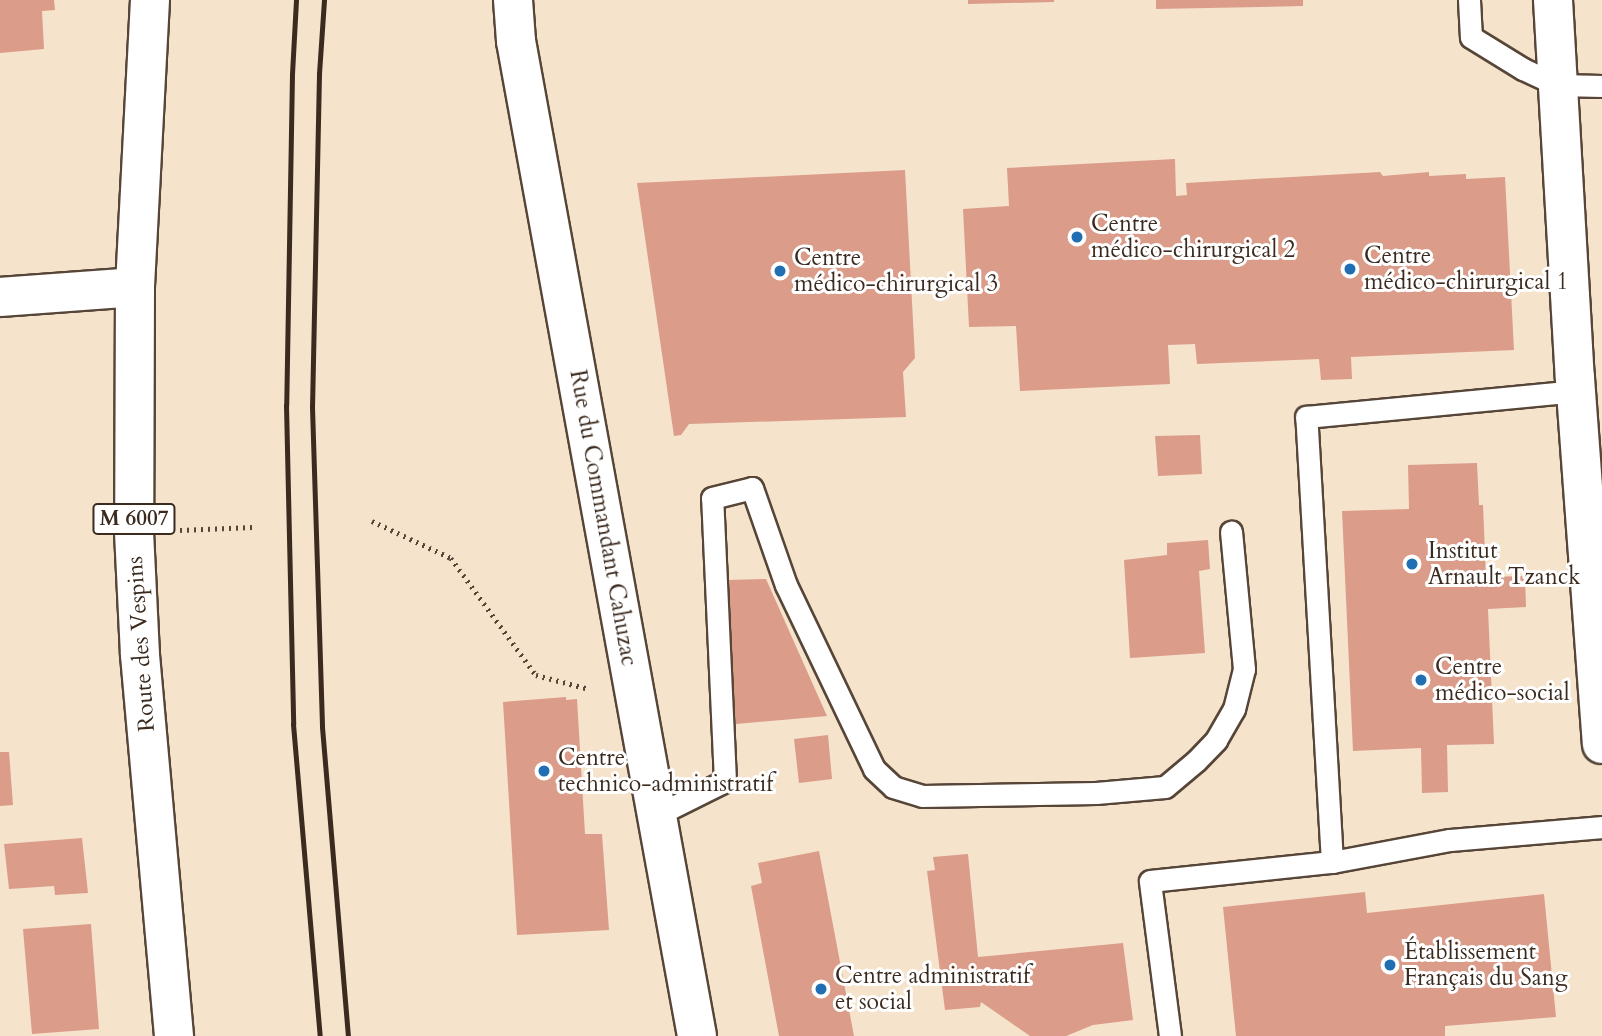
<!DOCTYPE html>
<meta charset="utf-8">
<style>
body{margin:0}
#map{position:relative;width:1602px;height:1036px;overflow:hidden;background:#f5e3cc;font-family:Cardo,serif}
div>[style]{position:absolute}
.building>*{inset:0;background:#db9c8a}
.path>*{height:4.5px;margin-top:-2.25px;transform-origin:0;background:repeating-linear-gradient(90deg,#574638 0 2px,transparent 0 7px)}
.roads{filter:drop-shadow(2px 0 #574638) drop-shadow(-2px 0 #574638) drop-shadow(0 2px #574638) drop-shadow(0 -2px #574638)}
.lane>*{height:21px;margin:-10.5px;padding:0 10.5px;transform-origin:10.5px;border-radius:10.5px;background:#fff}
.street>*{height:38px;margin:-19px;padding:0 19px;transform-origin:19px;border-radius:19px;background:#fff}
.primary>*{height:38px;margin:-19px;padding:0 19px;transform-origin:19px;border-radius:19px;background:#fff}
.rail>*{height:5px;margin:-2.5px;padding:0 2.5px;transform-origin:2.5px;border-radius:2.5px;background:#3b2a1e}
.dots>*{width:19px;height:19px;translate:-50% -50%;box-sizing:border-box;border:4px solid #fff;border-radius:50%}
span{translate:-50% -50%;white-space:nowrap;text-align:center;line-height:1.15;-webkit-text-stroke:6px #fff;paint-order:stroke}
.shield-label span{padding:2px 5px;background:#fff;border:2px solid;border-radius:5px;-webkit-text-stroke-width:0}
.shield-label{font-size:21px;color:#3b2a1e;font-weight:700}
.poi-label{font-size:23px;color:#3b2a1e}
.left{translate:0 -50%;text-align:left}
.street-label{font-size:23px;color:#3b2a1e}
</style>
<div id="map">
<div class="building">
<div style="clip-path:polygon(0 0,54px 0,55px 10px,42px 11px,44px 49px,0 53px)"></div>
<div style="clip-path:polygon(968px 0,1054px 0,1054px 2px,968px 4px)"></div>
<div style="clip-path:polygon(1156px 0,1303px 0,1303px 6px,1156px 9px)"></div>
<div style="clip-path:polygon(1175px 159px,1176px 196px,1187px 195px,1186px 183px,1380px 172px,1383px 176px,1429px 172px,1429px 176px,1466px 174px,1466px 179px,1505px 177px,1514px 350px,1351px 357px,1352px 379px,1321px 380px,1319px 359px,1197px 364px,1195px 344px,1168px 345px,1170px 384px,1020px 391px,1016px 326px,969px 327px,963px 209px,1009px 206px,1007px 168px)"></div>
<div style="clip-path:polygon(905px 170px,915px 358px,903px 372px,906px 417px,689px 424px,681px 435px,674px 436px,637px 183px)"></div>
<div style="clip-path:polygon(1200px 435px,1202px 474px,1158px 476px,1155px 436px)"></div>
<div style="clip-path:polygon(1477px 463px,1479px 505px,1483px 505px,1486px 577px,1525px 576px,1526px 607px,1488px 609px,1494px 744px,1447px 745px,1448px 792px,1422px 793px,1421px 748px,1353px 751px,1342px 511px,1409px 509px,1408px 465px)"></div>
<div style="clip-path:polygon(1208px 540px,1210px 569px,1199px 571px,1205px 653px,1130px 658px,1124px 560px,1167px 555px,1167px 543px)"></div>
<div style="clip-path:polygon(766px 579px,827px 716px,736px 724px,726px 631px,729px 625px,726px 580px)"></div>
<div style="clip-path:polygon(566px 697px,566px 700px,577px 699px,585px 834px,602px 834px,609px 930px,517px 935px,503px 702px)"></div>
<div style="clip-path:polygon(828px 735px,832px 779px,799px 783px,794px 739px)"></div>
<div style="clip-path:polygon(0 752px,9px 752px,13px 805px,0 806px)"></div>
<div style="clip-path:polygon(82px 838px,88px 893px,55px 895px,54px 886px,9px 889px,4px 844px)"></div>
<div style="clip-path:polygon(819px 851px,854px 1036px,779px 1036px,751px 886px,762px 883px,758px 863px)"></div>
<div style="clip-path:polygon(968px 854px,978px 957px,1123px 943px,1133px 1020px,1093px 1025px,1066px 1036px,1030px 1036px,981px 1002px,980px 1007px,945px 1010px,927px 871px,935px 870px,933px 857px)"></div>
<div style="clip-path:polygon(1365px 892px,1367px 913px,1544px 894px,1556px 1017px,1445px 1026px,1445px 1036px,1236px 1036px,1223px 907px)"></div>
<div style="clip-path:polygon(91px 924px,99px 1029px,32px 1034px,23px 929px)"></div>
</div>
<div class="path">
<div style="left:372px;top:521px;width:87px;rotate:25.1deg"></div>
<div style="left:451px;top:558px;width:145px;rotate:54deg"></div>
<div style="left:536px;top:675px;width:55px;rotate:14.8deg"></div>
<div style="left:180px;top:530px;width:73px;rotate:-2.4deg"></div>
</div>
<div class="roads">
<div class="lane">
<div style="left:1469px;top:0;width:37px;rotate:87deg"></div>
<div style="left:1471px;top:37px;width:61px;rotate:31.6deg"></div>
<div style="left:1523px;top:69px;width:38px;rotate:25deg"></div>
<div style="left:1558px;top:85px;width:44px;rotate:1.3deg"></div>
<div style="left:657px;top:815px;width:76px;rotate:-26.6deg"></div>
<div style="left:725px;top:781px;width:283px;rotate:-92.6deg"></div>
<div style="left:712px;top:498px;width:41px;rotate:-14deg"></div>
<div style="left:752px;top:488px;width:103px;rotate:70.7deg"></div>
<div style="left:786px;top:585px;width:204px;rotate:64.4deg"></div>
<div style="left:874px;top:769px;width:26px;rotate:43deg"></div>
<div style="left:893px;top:787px;width:30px;rotate:17deg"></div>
<div style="left:922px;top:796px;width:174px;rotate:-1deg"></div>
<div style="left:1096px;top:793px;width:69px;rotate:-5deg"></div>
<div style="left:1165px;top:787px;width:40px;rotate:-40deg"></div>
<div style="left:1196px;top:761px;width:29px;rotate:-46deg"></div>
<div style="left:1216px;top:740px;width:36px;rotate:-60deg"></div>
<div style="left:1234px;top:709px;width:41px;rotate:-76deg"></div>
<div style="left:1244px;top:669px;width:138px;rotate:-95.4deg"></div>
<div style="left:1332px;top:862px;width:446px;rotate:-93.3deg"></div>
<div style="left:1306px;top:417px;width:272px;rotate:-5.5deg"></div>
<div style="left:1170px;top:1036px;width:156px;rotate:-97.4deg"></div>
<div style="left:1150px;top:881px;width:183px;rotate:-6deg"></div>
<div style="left:1332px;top:862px;width:120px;rotate:-10.6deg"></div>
<div style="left:1450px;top:840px;width:153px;rotate:-4.9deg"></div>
</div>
<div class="street">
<div style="left:513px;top:0;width:41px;rotate:85.8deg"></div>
<div style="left:516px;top:41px;width:1011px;rotate:79.69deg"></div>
<div style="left:1553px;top:0;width:379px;rotate:86.7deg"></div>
<div style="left:1575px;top:378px;width:367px;rotate:85.8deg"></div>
<div style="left:0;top:297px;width:135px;rotate:-4.2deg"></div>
</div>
<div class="primary">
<div style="left:150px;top:0;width:287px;rotate:93deg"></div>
<div style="left:135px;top:287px;width:245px;rotate:90.2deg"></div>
<div style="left:134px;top:532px;width:123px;rotate:87.2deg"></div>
<div style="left:140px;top:655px;width:383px;rotate:84.9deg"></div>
</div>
</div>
<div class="rail">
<div style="left:296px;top:0;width:74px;rotate:93.1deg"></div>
<div style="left:292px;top:74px;width:331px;rotate:91deg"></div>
<div style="left:286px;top:405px;width:319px;rotate:88.7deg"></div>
<div style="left:293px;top:724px;width:313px;rotate:85.1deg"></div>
<div style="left:324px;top:0;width:74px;rotate:93.9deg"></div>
<div style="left:319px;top:74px;width:333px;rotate:91.2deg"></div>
<div style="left:312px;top:407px;width:320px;rotate:88.2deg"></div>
<div style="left:322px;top:727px;width:310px;rotate:85.2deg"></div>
</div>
<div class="dots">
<div style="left:1077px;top:237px;background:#1f6fb2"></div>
<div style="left:1350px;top:269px;background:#1f6fb2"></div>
<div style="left:780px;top:271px;background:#1f6fb2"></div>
<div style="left:1412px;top:564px;background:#1f6fb2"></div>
<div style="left:1421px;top:680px;background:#1f6fb2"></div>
<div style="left:544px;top:771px;background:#1f6fb2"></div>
<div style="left:1390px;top:965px;background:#1f6fb2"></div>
<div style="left:821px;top:989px;background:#1f6fb2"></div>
</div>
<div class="shield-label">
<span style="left:134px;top:519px">M 6007</span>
</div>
<div class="poi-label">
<span class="left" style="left:1091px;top:237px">Centre<br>médico-chirurgical 2</span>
<span class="left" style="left:1364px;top:269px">Centre<br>médico-chirurgical 1</span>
<span class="left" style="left:794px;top:271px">Centre<br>médico-chirurgical 3</span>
<span class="left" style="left:1428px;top:564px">Institut<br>Arnault Tzanck</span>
<span class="left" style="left:1435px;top:680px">Centre<br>médico-social</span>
<span class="left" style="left:558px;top:771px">Centre<br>technico-administratif</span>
<span class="left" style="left:1404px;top:965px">Établissement<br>Français du Sang</span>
<span class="left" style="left:835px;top:989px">Centre administratif<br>et social</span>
</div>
<div class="street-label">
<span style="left:603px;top:518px;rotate:80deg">Rue du Commandant Cahuzac</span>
<span style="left:141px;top:644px;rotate:-94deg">Route des Vespins</span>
</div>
</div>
